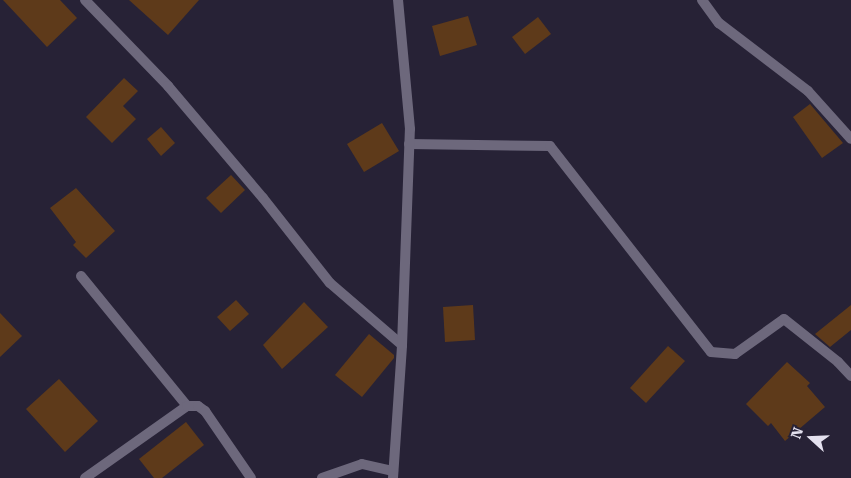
<!DOCTYPE html>
<style>
body{margin:0}
#map{position:relative;width:851px;height:478px;overflow:hidden;background:#272236;font-family:"Roboto Serif",serif}
div>[style]{position:absolute}
.building>*{inset:0;background:#5e3a1a}
.minor>*{height:10px;margin:-5px;padding:0 5px;transform-origin:5px;border-radius:5px;background:#6d687c}
span{translate:-50% -50%;white-space:nowrap;text-align:center;line-height:1.15;-webkit-text-stroke:5px #272236;paint-order:stroke}
.north{position:absolute;left:786px;top:413px;width:50px;height:50px;-webkit-text-stroke:4px #272236;paint-order:stroke;rotate:290deg;font-size:14px;font-weight:700;line-height:20px;text-align:center;color:#e4e1ef}
.north::after{content:'';display:block;margin:auto;width:18px;height:22px;background:#e4e1ef;clip-path:polygon(50% 0,100% 100%,50% 72%,0 100%)}
</style>
<div id="map">
<div class="building">
<div style="clip-path:polygon(3px 0,60px 0,77px 18px,47px 47px)"></div>
<div style="clip-path:polygon(129px 0,199px 0,168px 35px)"></div>
<div style="clip-path:polygon(468px 16px,477px 45px,440px 56px,432px 26px)"></div>
<div style="clip-path:polygon(538px 17px,551px 34px,525px 54px,512px 37px)"></div>
<div style="clip-path:polygon(124px 78px,138px 91px,123px 106px,136px 119px,112px 143px,86px 117px)"></div>
<div style="clip-path:polygon(810px 104px,843px 143px,822px 158px,793px 117px)"></div>
<div style="clip-path:polygon(382px 123px,399px 151px,364px 172px,347px 144px)"></div>
<div style="clip-path:polygon(161px 127px,175px 143px,161px 156px,147px 139px)"></div>
<div style="clip-path:polygon(231px 175px,245px 190px,221px 213px,206px 198px)"></div>
<div style="clip-path:polygon(76px 188px,115px 231px,86px 258px,73px 245px,76px 242px,50px 208px)"></div>
<div style="clip-path:polygon(236px 300px,249px 314px,230px 331px,217px 317px)"></div>
<div style="clip-path:polygon(304px 302px,328px 327px,282px 369px,263px 345px)"></div>
<div style="clip-path:polygon(473px 305px,475px 340px,445px 342px,443px 307px)"></div>
<div style="clip-path:polygon(851px 305px,851px 330px,830px 347px,815px 334px)"></div>
<div style="clip-path:polygon(0 313px,22px 336px,0 357px)"></div>
<div style="clip-path:polygon(369px 334px,394px 355px,394px 358px,362px 397px,335px 375px)"></div>
<div style="clip-path:polygon(668px 346px,685px 361px,646px 403px,630px 388px)"></div>
<div style="clip-path:polygon(787px 362px,810px 383px,807px 386px,825px 407px,785px 441px,771px 423px,768px 426px,746px 404px)"></div>
<div style="clip-path:polygon(59px 379px,98px 421px,65px 452px,26px 409px)"></div>
<div style="clip-path:polygon(186px 422px,204px 445px,162px 478px,154px 478px,139px 459px)"></div>
</div>
<div class="minor">
<div style="left:85px;top:0;width:120px;rotate:46deg"></div>
<div style="left:168px;top:86px;width:147px;rotate:49.7deg"></div>
<div style="left:263px;top:198px;width:108px;rotate:51.8deg"></div>
<div style="left:330px;top:283px;width:95px;rotate:40.7deg"></div>
<div style="left:702px;top:0;width:29px;rotate:54deg"></div>
<div style="left:719px;top:23px;width:112px;rotate:37.4deg"></div>
<div style="left:808px;top:91px;width:64px;rotate:48.1deg"></div>
<div style="left:409px;top:144px;width:141px;rotate:0.8deg"></div>
<div style="left:550px;top:146px;width:261px;rotate:52deg"></div>
<div style="left:711px;top:352px;width:24px;rotate:5deg"></div>
<div style="left:735px;top:354px;width:60px;rotate:-35.5deg"></div>
<div style="left:784px;top:319px;width:69px;rotate:38.5deg"></div>
<div style="left:838px;top:362px;width:19px;rotate:47deg"></div>
<div style="left:81px;top:276px;width:168px;rotate:50.8deg"></div>
<div style="left:85px;top:478px;width:125px;rotate:-35.2deg"></div>
<div style="left:187px;top:406px;width:11px"></div>
<div style="left:198px;top:406px;width:9px;rotate:36deg"></div>
<div style="left:205px;top:411px;width:81px;rotate:55.5deg"></div>
<div style="left:322px;top:478px;width:42px;rotate:-19.3deg"></div>
<div style="left:362px;top:464px;width:32px;rotate:13deg"></div>
<div style="left:393px;top:478px;width:133px;rotate:-86.1deg"></div>
<div style="left:402px;top:345px;width:216px;rotate:-87.9deg"></div>
<div style="left:410px;top:129px;width:130px;rotate:-95.3deg"></div>
</div>
<div class="north">N</div>
</div>
